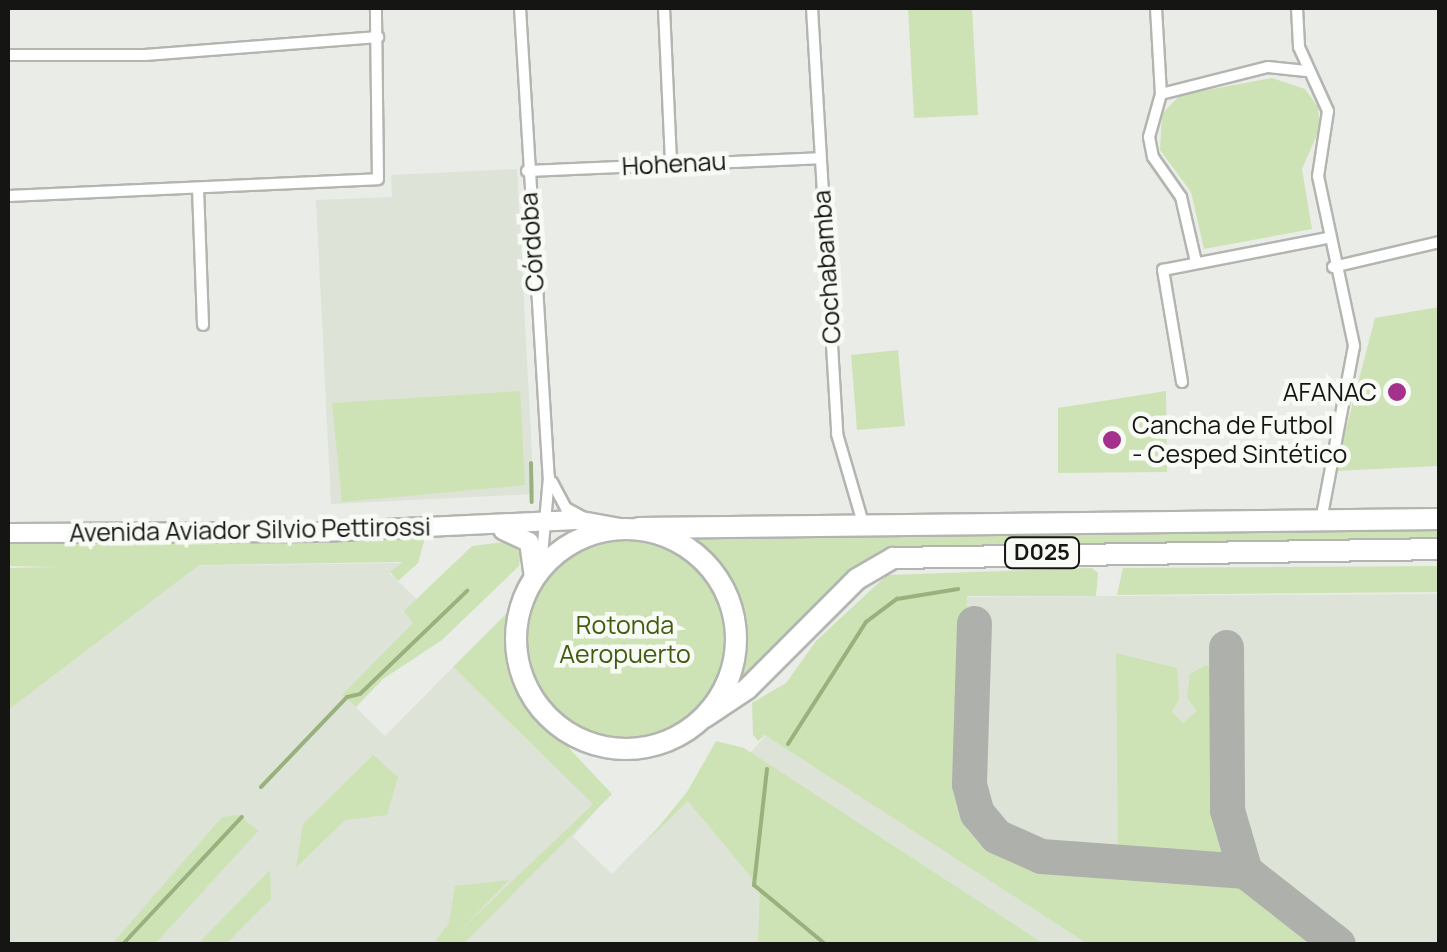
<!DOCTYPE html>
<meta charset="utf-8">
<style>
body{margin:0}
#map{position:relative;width:1447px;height:952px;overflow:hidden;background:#eaece8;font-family:Manrope,sans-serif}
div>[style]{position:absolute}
.built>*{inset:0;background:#dde3d7}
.green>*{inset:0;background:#cee3b5}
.round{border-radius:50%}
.stream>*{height:4px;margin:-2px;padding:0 2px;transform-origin:2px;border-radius:2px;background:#9ab17e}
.taxiway>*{height:35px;margin:-17.5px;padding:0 17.5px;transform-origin:17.5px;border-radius:17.5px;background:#aeb0ac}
.roads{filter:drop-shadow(2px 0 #b3b5b0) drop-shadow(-2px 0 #b3b5b0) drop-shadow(0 2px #b3b5b0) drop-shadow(0 -2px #b3b5b0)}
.minor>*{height:10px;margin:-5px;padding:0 5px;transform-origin:5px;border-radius:5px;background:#fff}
.primary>*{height:18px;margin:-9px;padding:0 9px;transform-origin:9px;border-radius:9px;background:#fff}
.motorway>*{height:20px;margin:-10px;padding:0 10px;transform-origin:10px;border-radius:10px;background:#fff}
.motorway>.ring{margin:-10px;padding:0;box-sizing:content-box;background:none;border:20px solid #fff;border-radius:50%}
.dots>*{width:28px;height:28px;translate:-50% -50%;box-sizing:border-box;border:5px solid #f7faf5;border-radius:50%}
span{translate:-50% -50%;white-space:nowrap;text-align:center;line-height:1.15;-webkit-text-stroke:9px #f7faf5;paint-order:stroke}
.shield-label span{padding:2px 8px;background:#f7faf5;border:2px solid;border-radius:8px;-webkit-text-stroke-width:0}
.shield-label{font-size:22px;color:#151614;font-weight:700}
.street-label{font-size:25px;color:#151614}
.poi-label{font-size:25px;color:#151614}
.right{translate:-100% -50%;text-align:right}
.left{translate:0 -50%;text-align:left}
.park-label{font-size:25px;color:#415b0f}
.frame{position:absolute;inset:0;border:10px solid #151614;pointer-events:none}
</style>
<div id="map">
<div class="built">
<div style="clip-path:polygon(517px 169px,534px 494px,331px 504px,316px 200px,392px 197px,391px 175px)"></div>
<div style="clip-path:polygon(402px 563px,389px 573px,420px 602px,414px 622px,343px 695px,385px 736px,453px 667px,598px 808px,573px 837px,612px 874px,738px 746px,750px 753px,793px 705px,956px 597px,1439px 594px,1439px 944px,8px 944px,8px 568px)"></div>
</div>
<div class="green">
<div style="clip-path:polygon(908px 8px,972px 8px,978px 115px,914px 118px)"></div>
<div style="clip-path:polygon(1272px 78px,1305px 89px,1318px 107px,1320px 128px,1302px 169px,1312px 229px,1204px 249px,1191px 192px,1160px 150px,1162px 114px,1180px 95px)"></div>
<div style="clip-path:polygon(1439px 307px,1439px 466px,1335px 471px,1375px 318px)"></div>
<div style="clip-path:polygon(898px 350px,905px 426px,857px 430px,851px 355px)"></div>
<div style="clip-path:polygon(520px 391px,525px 485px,342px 502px,332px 403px)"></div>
<div style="clip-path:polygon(1166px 391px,1167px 472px,1058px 473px,1058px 408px)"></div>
<div style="clip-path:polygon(1439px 526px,1440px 541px,897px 548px,850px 571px,738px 684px,746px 638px,739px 602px,716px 562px,682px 535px)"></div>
<div style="clip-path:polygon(425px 538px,418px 563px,398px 581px,390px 572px,402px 562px,199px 565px,8px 710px,8px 568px,58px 567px,8px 566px,8px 542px)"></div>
<div class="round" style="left:523px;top:539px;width:204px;height:204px"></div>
<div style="clip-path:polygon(504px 542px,521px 552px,519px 566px,442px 640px,383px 679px,356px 707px,342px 695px,413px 623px,404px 611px,472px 546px)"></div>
<div style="clip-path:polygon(1439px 566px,1439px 592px,1117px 595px,1123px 568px)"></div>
<div style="clip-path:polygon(1092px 568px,1098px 573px,1096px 596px,967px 596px,961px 810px,996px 848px,1045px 866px,1247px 886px,1320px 944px,1088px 944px,765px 735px,758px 741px,753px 735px,752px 703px,786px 683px,816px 641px,887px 575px)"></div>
<div style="clip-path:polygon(509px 611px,509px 661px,523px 699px,612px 794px,463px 944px,433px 944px,449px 923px,455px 886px,509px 880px,458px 933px,593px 804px,453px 667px)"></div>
<div style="clip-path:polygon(1116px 653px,1177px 668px,1179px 699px,1172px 712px,1183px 723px,1197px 711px,1187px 698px,1190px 674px,1206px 665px,1215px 672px,1217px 805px,1227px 853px,1126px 850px,1118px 844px)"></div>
<div style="clip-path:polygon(716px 741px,744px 748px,1044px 944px,758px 944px,760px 888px,688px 801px,646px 842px,687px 792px)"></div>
<div style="clip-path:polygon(373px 755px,398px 777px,387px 815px,345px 820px,296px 868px,303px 824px)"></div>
<div style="clip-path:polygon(239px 815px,258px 831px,155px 944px,112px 944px,222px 817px)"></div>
<div style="clip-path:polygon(270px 870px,271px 899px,226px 944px,198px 944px)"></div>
</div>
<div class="stream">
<div style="left:531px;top:463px;width:39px;rotate:89deg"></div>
<div style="left:788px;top:744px;width:145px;rotate:-57.4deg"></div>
<div style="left:866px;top:622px;width:39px;rotate:-37deg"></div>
<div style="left:897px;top:599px;width:62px;rotate:-9.3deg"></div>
<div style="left:767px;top:769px;width:117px;rotate:96.4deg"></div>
<div style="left:754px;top:885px;width:92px;rotate:39.7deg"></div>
<div style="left:261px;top:787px;width:124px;rotate:-46.3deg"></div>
<div style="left:347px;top:697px;width:13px;rotate:-13deg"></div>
<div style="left:360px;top:694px;width:149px;rotate:-43.9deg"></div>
<div style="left:123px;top:944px;width:174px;rotate:-46.9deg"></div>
</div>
<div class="taxiway">
<div style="left:974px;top:623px;width:161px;rotate:91.8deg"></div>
<div style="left:969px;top:784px;width:30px;rotate:75deg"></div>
<div style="left:977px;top:813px;width:30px;rotate:50deg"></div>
<div style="left:996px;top:836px;width:49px;rotate:24deg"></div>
<div style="left:1041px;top:856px;width:205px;rotate:4.2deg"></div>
<div style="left:1245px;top:871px;width:118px;rotate:38.1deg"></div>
<div style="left:1226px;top:647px;width:163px;rotate:89.6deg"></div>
<div style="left:1227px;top:810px;width:64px;rotate:73.6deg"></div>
</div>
<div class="roads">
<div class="minor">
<div style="left:520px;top:8px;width:470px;rotate:86.5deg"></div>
<div style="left:549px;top:477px;width:90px;rotate:95.1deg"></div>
<div style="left:664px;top:8px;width:156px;rotate:87.4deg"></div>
<div style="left:812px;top:8px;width:427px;rotate:86.6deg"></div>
<div style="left:837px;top:434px;width:93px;rotate:73.7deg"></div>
<div style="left:1156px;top:8px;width:86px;rotate:86.7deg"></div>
<div style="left:1161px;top:94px;width:45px;rotate:105.6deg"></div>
<div style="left:1149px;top:137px;width:20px;rotate:79deg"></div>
<div style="left:1153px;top:157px;width:49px;rotate:55deg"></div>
<div style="left:1181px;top:197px;width:67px;rotate:77deg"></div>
<div style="left:1297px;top:8px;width:39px;rotate:87deg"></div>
<div style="left:1299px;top:47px;width:70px;rotate:65.6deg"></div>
<div style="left:1328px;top:111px;width:66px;rotate:98.7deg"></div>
<div style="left:1318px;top:176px;width:174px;rotate:78deg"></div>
<div style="left:1354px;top:346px;width:177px;rotate:100.7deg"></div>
<div style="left:8px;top:55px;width:137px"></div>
<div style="left:145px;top:55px;width:234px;rotate:-4.4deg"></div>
<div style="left:1161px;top:94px;width:110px;rotate:-14.2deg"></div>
<div style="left:1268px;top:67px;width:38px;rotate:6deg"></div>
<div style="left:527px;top:171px;width:293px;rotate:-2.5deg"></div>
<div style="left:198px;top:188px;width:137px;rotate:87.9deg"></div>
<div style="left:8px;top:196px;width:370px;rotate:-2.6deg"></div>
<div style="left:378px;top:179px;width:171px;rotate:-90.7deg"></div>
<div style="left:1333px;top:267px;width:110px;rotate:-13.2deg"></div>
<div style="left:1182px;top:382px;width:114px;rotate:-99.6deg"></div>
<div style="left:1163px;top:270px;width:168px;rotate:-11deg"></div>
<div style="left:552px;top:482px;width:30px;rotate:62deg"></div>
<div style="left:566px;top:508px;width:18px;rotate:29deg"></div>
</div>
<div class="primary">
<div style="left:503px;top:530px;width:29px;rotate:25deg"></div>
<div style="left:529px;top:542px;width:35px;rotate:82deg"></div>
<div style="left:8px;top:533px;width:313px;rotate:-0.2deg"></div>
<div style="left:321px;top:532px;width:255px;rotate:-2.7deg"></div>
<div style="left:576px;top:520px;width:45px;rotate:10.3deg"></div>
</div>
<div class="motorway">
<div style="left:639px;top:528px;width:801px;rotate:-0.64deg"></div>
<div class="ring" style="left:516px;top:529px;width:200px;height:200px"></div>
<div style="left:705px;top:717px;width:50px;rotate:-33.7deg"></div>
<div style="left:747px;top:689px;width:156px;rotate:-45deg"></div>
<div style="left:857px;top:579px;width:42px;rotate:-30.3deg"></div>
<div style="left:893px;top:558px;width:547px;rotate:-0.94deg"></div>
</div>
</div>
<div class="dots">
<div style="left:1397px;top:392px;background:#a4318b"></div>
<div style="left:1112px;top:440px;background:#a4318b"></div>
</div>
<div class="shield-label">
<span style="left:1042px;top:553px">D025</span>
</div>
<div class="street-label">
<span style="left:674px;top:164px;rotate:-3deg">Hohenau</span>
<span style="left:532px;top:242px;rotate:-94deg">Córdoba</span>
<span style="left:827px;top:267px;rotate:-94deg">Cochabamba</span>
<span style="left:250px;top:530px;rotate:-1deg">Avenida Aviador Silvio Pettirossi</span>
</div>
<div class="poi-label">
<span class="right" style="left:1377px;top:392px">AFANAC</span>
<span class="left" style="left:1132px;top:440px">Cancha de Futbol<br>- Cesped Sintético</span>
</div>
<div class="park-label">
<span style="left:625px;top:640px">Rotonda<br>Aeropuerto</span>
</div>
<div class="frame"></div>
</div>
